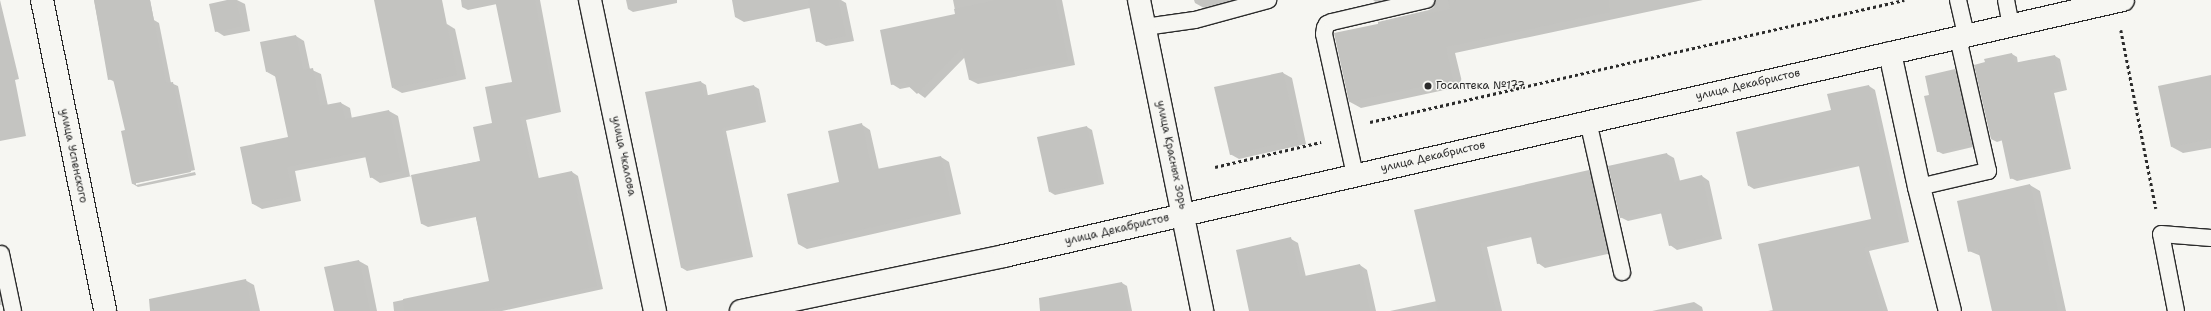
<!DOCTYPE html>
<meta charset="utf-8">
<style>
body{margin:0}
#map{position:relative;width:2211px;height:311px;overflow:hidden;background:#f6f6f2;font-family:"Shantell Sans",sans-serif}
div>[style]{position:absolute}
.shadow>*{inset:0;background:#0003}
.building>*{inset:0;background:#c3c3c0}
.path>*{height:2.5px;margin-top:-1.25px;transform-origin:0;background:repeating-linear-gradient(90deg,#2b2b2b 0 3px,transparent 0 6px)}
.roads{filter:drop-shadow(1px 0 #2b2b2b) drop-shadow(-1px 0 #2b2b2b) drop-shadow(0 1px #2b2b2b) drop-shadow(0 -1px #2b2b2b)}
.lane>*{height:16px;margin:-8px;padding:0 8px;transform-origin:8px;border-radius:8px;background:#f6f6f2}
.street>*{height:22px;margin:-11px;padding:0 11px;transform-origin:11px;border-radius:11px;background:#f6f6f2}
.secondary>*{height:22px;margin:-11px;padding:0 11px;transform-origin:11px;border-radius:11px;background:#f6f6f2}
.dots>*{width:11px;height:11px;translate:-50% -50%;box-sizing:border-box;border:2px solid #f6f6f2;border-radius:50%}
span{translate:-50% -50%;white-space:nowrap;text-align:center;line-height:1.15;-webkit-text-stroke:3px #f6f6f2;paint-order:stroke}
.street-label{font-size:11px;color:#2b2b2b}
.poi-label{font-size:11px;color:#2b2b2b}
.left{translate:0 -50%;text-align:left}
</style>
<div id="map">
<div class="shadow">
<div style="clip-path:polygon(0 0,19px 79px,15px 80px,26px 136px,0 141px)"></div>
<div style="clip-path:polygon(94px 0,150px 0,154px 20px,159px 23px,171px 83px,178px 86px,195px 170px,136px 183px,136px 185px,195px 172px,196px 175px,138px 187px,133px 184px,126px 131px,115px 82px,109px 79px)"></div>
<div style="clip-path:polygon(232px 0,237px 0,245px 4px,250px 31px,224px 36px,216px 31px)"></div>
<div style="clip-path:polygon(461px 0,540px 0,561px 112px,526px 120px,539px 179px,572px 172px,578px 176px,603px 289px,502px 311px,394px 311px,393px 302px,490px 282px,476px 217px,428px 227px,422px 224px,412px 176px,380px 183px,371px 177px,367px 157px,295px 171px,301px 201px,262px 209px,253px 204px,242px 148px,289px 138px,276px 77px,267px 72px,296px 36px,304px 41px,310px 69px,321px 74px,328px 106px,341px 103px,350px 108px,352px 119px,389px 111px,398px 116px,410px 176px,481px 161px,493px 124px,513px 83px,497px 4px,468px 10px,462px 7px)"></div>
<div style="clip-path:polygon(626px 0,677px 0,677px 3px,633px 12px,628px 9px)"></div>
<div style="clip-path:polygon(732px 0,841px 0,846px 3px,854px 41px,826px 46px,817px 41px,810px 8px,744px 22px,735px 17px)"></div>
<div style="clip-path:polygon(953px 0,1062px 0,1075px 65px,978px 84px,970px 80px,965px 57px,925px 98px,910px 87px,900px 89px,892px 84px,956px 15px)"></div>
<div style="clip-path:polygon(1194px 0,1239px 0,1204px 8px,1195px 3px)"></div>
<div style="clip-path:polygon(1373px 0,1418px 0,1384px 8px)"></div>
<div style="clip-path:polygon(1436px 0,1703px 0,1455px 53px,1463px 86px,1361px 108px,1350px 102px,1336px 34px,1378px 25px,1378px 22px,1429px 10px,1434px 7px)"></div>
<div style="clip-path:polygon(447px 24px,455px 29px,466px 79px,402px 93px,393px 88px)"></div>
<div style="clip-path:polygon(2012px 54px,2017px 57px,2018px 64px,2055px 56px,2060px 59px,2067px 90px,2054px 93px,2071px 169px,2017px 181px,2011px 178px,2003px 140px,1997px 142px,1991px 139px)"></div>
<div style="clip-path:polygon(1955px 70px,1960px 73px,1977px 146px,1943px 154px,1937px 151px,1930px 95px)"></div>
<div style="clip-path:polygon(1283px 73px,1292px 78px,1306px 144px,1239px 159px,1230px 154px)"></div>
<div style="clip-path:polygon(2211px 76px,2211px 148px,2183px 153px,2172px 147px)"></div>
<div style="clip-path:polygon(701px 82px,706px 85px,708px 96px,754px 86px,759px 89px,766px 122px,726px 131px,753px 257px,687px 271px,682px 268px)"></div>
<div style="clip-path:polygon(1869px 86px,1875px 90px,1909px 242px,1869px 251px,1888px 311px,1768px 311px,1774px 310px,1872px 219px,1860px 166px,1754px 189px,1749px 186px,1832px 111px)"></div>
<div style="clip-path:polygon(861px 124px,870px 130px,879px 170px,941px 157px,949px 162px,961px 214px,807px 249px,798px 244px,840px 183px)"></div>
<div style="clip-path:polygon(1087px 127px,1092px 130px,1104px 184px,1055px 195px,1050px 192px)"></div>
<div style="clip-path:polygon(1667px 154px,1674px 158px,1680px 181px,1702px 176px,1709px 181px,1722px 239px,1677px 250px,1670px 245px,1663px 213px,1628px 221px,1620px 217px)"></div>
<div style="clip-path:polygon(1589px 171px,1597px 176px,1612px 253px,1545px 268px,1538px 263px,1532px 237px,1487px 247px,1502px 311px,1390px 311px,1437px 301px,1416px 210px)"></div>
<div style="clip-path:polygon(2030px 185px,2040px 191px,2066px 311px,1993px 311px,1981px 256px,1969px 251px)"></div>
<div style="clip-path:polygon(1291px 239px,1298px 243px,1306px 277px,1360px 265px,1367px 270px,1376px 311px,1250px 311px)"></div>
<div style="clip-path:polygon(359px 261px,368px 266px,377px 311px,335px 311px)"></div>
<div style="clip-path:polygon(0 277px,6px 304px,0 305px)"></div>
<div style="clip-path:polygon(245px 280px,254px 285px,260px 311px,161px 311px)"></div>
<div style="clip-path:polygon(1122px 283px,1127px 286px,1132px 311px,1059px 311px)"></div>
<div style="clip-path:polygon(1694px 302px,1702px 307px,1703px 311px,1652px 311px)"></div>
</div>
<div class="building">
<div style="clip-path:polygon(94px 0,150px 0,166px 83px,173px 82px,191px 172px,132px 184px,121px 131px,125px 130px,113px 79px,108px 80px)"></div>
<div style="clip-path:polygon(227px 0,236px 0,242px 26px,215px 32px,209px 4px)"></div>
<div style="clip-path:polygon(374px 0,442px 0,457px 75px,392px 88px)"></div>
<div style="clip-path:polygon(495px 0,535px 0,556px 109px,520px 117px,534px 179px,572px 171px,597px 286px,484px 311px,404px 311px,403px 299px,489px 281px,475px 213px,421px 224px,411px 175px,480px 161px,473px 127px,492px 123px,485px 87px,512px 82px)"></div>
<div style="clip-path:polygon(808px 0,838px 0,846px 36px,816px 42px)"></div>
<div style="clip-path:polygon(996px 0,1055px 0,1068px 61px,969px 80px,962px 48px,917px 94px,904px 82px,891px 85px,880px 30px,955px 14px,954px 9px)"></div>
<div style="clip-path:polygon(1448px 0,1609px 0,1610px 12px,1446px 47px,1453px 80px,1349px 102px,1334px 33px,1450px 9px)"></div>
<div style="clip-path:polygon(296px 35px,303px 70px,313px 68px,320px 106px,341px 102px,345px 119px,389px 110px,402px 171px,370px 178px,364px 151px,287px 167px,293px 196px,252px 204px,240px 147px,288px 137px,274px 71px,266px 72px,260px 42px)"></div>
<div style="clip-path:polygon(2012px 53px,2014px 63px,2055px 55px,2062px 87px,2050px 90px,2066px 167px,2010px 179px,2001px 137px,1991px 139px,1974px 65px,1985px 62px,1984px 59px)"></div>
<div style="clip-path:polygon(1955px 69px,1972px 144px,1937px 152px,1924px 96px,1929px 95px,1925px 76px)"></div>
<div style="clip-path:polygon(1283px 72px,1298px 139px,1230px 155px,1214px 87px)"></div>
<div style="clip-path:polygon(2211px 75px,2211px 139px,2171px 147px,2158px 86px)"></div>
<div style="clip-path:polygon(701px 81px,704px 96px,754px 85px,761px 120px,722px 128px,748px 254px,681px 268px,645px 92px)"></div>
<div style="clip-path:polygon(1869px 85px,1903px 239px,1864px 248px,1883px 311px,1773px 311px,1758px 244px,1871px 219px,1858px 162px,1748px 186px,1736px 132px,1831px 110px,1827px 94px)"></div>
<div style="clip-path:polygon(862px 123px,872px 170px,941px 156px,952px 209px,798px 244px,787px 194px,839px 182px,828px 131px)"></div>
<div style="clip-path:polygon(1087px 126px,1099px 182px,1049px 192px,1037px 137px)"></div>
<div style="clip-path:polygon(1667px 153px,1674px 182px,1702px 175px,1715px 235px,1669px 246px,1660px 209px,1620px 218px,1608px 166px)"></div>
<div style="clip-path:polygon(1589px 170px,1601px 222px,1599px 222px,1605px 249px,1537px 264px,1530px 232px,1480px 243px,1496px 311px,1438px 311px,1414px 210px)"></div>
<div style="clip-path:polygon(2030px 184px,2058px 311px,1992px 311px,1978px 249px,1968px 252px,1957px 201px)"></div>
<div style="clip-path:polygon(1291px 237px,1300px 277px,1360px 264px,1370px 311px,1249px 311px,1236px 250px)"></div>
<div style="clip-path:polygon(359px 260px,370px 311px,334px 311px,324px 267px)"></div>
<div style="clip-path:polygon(246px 279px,252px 311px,150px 311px,149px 299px)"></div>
<div style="clip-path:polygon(1122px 282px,1128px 311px,1040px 311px,1039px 298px)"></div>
</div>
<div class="path">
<div style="left:2121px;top:30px;width:182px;rotate:78.9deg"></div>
<div style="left:1370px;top:122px;width:548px;rotate:-12.87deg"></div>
<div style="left:1215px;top:167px;width:109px;rotate:-13.3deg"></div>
</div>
<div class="roads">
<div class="lane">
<div style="left:1958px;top:0;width:37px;rotate:77deg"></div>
<div style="left:2006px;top:0;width:25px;rotate:79deg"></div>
<div style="left:1145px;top:27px;width:50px;rotate:-8deg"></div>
<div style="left:1195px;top:20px;width:76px;rotate:-15.3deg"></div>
<div style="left:1588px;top:121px;width:155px;rotate:77.3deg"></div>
<div style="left:1355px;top:175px;width:144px;rotate:-102.4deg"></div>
<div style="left:1324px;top:34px;width:6px;rotate:-81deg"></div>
<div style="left:1325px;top:28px;width:4px;rotate:-63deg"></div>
<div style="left:1327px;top:24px;width:5px;rotate:-22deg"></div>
<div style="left:1332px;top:22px;width:97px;rotate:-13.2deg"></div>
<div style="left:1919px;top:187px;width:71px;rotate:-13.1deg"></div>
<div style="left:1988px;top:171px;width:136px;rotate:-102.7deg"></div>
<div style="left:1px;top:254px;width:58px;rotate:78.1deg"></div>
<div style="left:2176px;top:311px;width:78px;rotate:-101deg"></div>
<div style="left:2161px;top:234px;width:50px;rotate:4.6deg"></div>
</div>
<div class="street">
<div style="left:42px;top:0;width:317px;rotate:78.5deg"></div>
<div style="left:590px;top:0;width:318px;rotate:78.2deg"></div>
<div style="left:1890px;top:53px;width:137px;rotate:77.8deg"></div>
<div style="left:1919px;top:187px;width:128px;rotate:76deg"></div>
</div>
<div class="secondary">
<div style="left:1139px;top:0;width:317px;rotate:78.5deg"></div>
<div style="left:741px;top:311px;width:269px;rotate:-11.8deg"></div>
<div style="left:1004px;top:256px;width:1148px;rotate:-12.89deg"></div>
</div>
</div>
<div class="dots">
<div style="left:1428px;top:86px;background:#2b2b2b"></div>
</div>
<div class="street-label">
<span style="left:1748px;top:85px;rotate:-13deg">улица Декабристов</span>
<span style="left:1171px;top:155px;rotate:78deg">улица Красных Зорь</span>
<span style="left:73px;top:156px;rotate:78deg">улица Успенского</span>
<span style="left:623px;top:156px;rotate:78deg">улица Чкалова</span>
<span style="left:1433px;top:157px;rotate:-13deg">улица Декабристов</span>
<span style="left:1117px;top:230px;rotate:-13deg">улица Декабристов</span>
</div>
<div class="poi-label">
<span class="left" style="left:1436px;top:86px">Госаптека №177</span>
</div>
</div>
